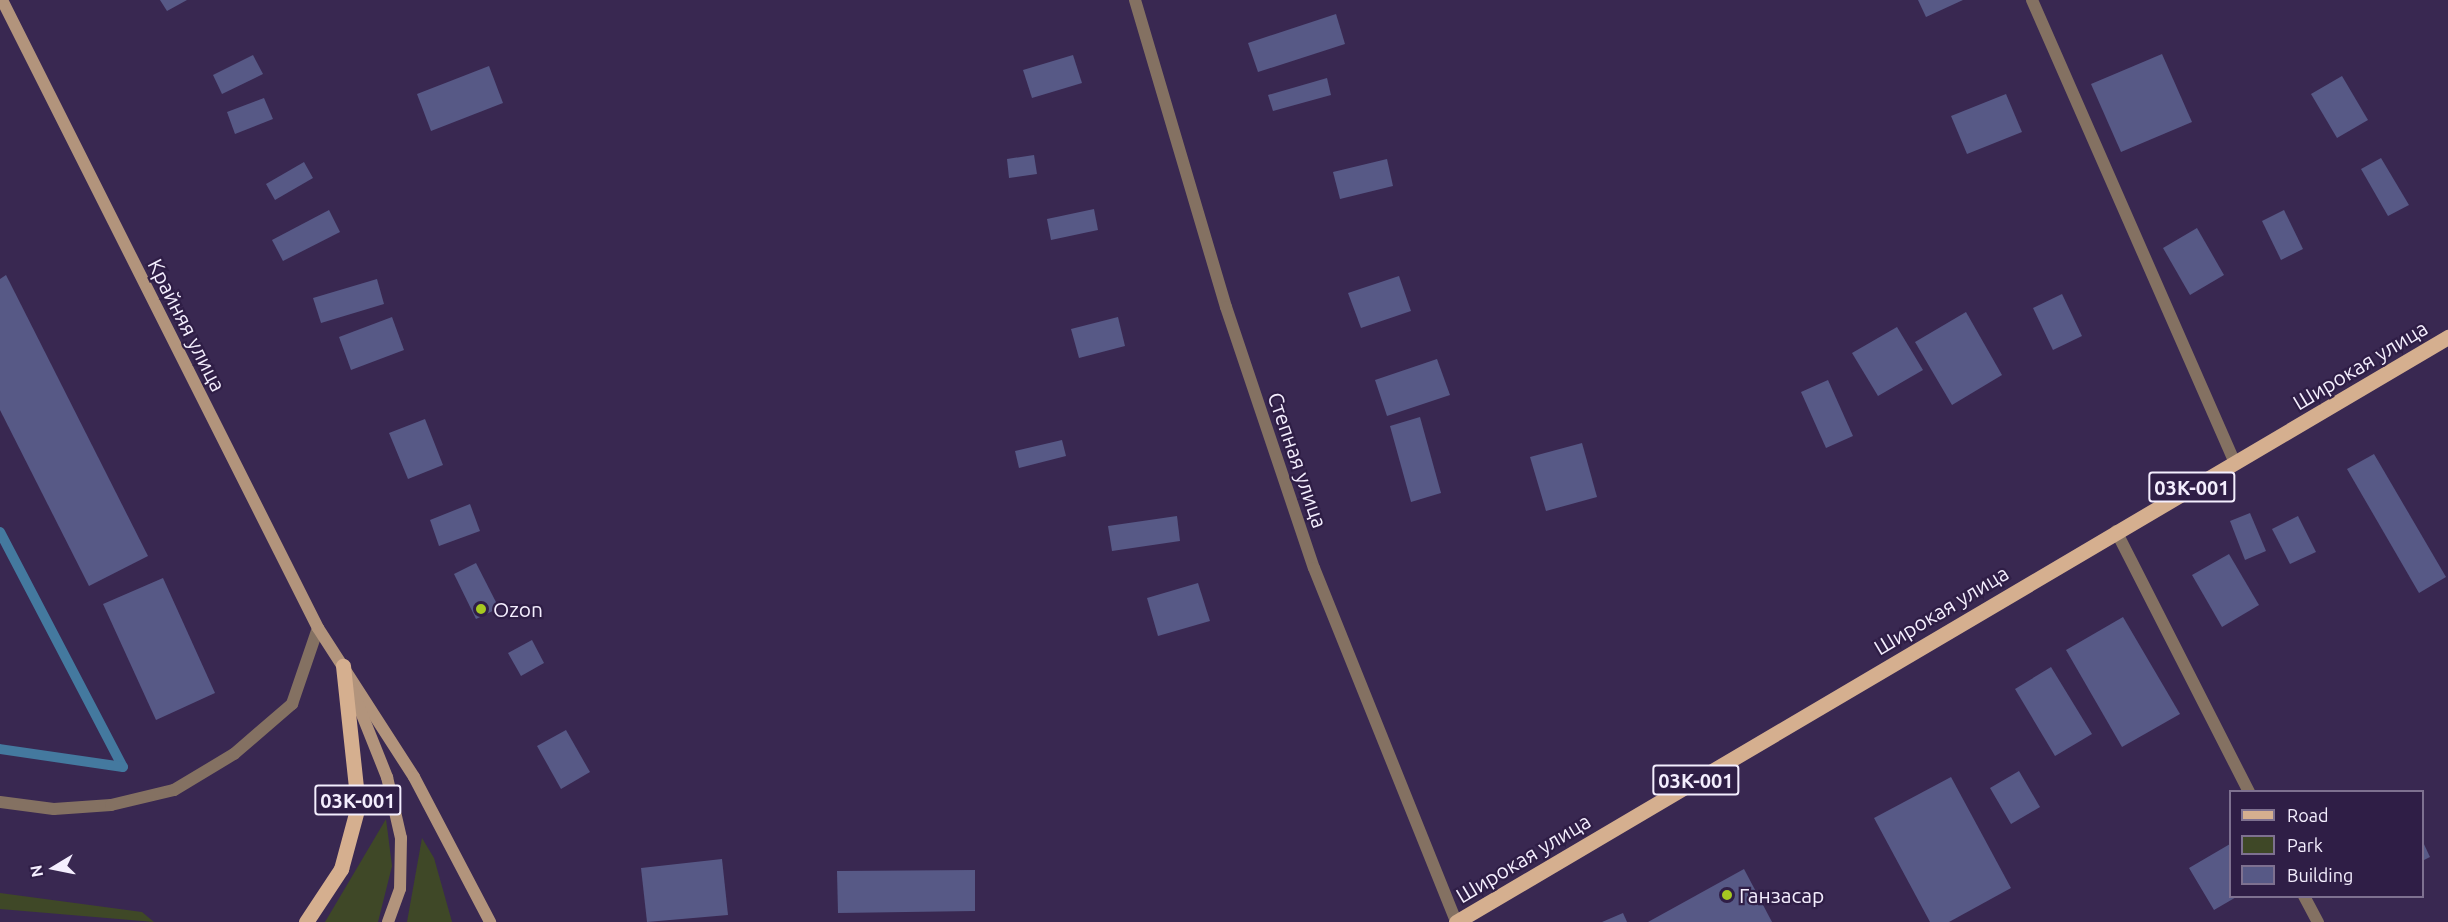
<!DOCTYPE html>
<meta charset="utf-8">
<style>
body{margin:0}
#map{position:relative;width:2448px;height:922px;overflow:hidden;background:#392851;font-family:Ubuntu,sans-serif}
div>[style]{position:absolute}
.green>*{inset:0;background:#3f4827}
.stream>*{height:10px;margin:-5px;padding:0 5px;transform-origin:5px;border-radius:5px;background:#44799f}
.building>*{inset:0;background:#575986}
.lane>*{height:12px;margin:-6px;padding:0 6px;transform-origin:6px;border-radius:6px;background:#847162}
.street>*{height:12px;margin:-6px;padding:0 6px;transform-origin:6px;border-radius:6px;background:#847162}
.secondary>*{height:12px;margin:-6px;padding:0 6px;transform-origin:6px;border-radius:6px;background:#b2947c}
.primary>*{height:15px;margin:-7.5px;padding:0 7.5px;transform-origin:7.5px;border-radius:7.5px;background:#d5af8f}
.dots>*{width:16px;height:16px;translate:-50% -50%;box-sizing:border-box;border:3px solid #2f1e46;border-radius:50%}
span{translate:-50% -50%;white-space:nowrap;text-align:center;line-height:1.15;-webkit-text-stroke:4.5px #2f1e46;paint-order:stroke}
.shield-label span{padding:2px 4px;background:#2f1e46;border:2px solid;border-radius:4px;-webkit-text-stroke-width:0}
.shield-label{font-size:20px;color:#f4eefe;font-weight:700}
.street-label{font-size:21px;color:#f4eefe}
.poi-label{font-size:21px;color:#f4eefe}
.left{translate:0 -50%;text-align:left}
.legend{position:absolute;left:2229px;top:790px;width:195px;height:108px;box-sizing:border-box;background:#2f1e46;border:2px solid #7e7190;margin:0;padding:8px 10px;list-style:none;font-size:18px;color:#f4eefe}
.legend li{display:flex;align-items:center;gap:12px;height:30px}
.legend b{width:30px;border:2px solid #7e7190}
.north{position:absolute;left:24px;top:838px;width:60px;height:60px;-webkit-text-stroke:4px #2f1e46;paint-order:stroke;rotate:260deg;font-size:16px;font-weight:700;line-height:24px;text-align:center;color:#f4eefe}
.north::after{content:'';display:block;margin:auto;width:21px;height:27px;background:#f4eefe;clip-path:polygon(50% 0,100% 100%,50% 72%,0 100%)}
</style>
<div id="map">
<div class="green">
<div style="clip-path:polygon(386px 819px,392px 866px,378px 922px,325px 922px)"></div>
<div style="clip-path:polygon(422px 838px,434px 858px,452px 922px,407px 922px)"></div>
<div style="clip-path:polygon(0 893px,142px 912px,154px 922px,0 909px)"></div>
</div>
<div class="stream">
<div style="left:0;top:532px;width:265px;rotate:62.4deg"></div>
<div style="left:123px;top:767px;width:124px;rotate:-171.7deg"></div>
</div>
<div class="building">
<div style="clip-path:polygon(160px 0,187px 0,167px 11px)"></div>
<div style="clip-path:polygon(1918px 0,1963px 0,1926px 17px)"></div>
<div style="clip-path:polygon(1336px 14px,1345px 44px,1258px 72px,1248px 43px)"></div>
<div style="clip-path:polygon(2162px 54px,2192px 122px,2121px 152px,2091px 84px)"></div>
<div style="clip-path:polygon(253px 55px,263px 74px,222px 94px,213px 75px)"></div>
<div style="clip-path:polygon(1073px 55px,1082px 83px,1032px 98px,1023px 70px)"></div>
<div style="clip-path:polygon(489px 66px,503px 103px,431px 131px,417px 94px)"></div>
<div style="clip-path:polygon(2342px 76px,2368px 120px,2337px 138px,2311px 94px)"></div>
<div style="clip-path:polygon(1327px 78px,1331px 95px,1273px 111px,1268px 95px)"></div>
<div style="clip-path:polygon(2006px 94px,2022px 132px,1967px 154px,1951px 116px)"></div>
<div style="clip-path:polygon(264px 98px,273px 119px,235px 134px,227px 112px)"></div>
<div style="clip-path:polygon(1034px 155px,1037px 174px,1009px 178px,1007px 159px)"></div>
<div style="clip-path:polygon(2381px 158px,2409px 205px,2388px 216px,2361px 169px)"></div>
<div style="clip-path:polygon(1387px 159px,1393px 186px,1340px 199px,1333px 172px)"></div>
<div style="clip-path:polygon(304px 162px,313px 178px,275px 200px,266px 184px)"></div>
<div style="clip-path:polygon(1094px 209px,1098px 230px,1051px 240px,1047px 219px)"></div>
<div style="clip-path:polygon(329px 210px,340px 232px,283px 261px,272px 240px)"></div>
<div style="clip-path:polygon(2284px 210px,2303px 249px,2281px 260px,2262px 221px)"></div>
<div style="clip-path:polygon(2197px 228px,2224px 275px,2190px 295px,2163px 248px)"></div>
<div style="clip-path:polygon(6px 275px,148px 556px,89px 586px,0 410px,0 279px)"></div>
<div style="clip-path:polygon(1399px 276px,1411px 311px,1361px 328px,1348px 293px)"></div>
<div style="clip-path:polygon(377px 279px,384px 304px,321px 323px,313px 298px)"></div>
<div style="clip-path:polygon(2062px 294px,2082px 336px,2053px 350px,2033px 308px)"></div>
<div style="clip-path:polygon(1966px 312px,2002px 375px,1952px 405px,1915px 342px)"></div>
<div style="clip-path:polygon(392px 317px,404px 350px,351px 370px,339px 337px)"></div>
<div style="clip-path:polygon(1118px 317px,1125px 346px,1079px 358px,1071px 329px)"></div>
<div style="clip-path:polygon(1897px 327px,1923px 370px,1878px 396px,1852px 353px)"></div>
<div style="clip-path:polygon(1437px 359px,1450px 395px,1387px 416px,1375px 380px)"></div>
<div style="clip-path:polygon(1828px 380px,1853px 436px,1826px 448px,1801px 392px)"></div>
<div style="clip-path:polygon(1420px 417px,1441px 493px,1411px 502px,1390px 426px)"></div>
<div style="clip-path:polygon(425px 419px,443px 465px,408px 479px,389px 433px)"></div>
<div style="clip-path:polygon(1062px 440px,1066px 456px,1019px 468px,1015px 451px)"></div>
<div style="clip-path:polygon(1582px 443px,1597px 497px,1546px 511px,1530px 457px)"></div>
<div style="clip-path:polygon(2374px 454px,2446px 577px,2419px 593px,2347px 469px)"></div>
<div style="clip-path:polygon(470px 504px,480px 531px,439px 546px,430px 520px)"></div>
<div style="clip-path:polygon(2250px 513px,2266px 551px,2245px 560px,2230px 521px)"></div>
<div style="clip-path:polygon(1177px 516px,1180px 541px,1112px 551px,1108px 526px)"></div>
<div style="clip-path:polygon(2298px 516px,2316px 552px,2290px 564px,2272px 529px)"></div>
<div style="clip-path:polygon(2229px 554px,2259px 605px,2222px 627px,2192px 575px)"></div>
<div style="clip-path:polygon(476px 563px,499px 608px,476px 619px,454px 574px)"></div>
<div style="clip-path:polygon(163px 578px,215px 693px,156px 720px,103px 604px)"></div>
<div style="clip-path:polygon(1198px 583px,1210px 621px,1158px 636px,1147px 598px)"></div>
<div style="clip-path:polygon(2123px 617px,2180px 714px,2122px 747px,2066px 650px)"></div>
<div style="clip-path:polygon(532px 640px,544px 663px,521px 676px,508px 653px)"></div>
<div style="clip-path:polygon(2051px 667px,2092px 734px,2055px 756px,2015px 689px)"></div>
<div style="clip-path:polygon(566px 730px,590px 772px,561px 789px,537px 746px)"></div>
<div style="clip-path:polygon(2019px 771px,2040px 807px,2011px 824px,1990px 788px)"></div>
<div style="clip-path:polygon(1951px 777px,2011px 888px,1949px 922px,1930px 922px,1874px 818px)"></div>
<div style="clip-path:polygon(2422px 840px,2430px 857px,2422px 861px)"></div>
<div style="clip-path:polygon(2230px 844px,2230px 896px,2238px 896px,2214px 910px,2189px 868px)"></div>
<div style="clip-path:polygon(722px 859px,728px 915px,647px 922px,641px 868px)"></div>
<div style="clip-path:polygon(1744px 869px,1772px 922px,1648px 922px)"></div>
<div style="clip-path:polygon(975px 870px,975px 911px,838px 913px,837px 871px)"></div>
<div style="clip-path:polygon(1623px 913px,1627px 922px,1602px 922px)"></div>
</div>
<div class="lane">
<div style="left:2032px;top:0;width:506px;rotate:66.33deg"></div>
<div style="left:2116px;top:531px;width:293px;rotate:63deg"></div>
<div style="left:0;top:802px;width:54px;rotate:7.4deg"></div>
<div style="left:54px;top:809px;width:57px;rotate:-4deg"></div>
<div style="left:111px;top:805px;width:65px;rotate:-13.4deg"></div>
<div style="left:174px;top:790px;width:70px;rotate:-31deg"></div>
<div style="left:234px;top:754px;width:77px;rotate:-40.8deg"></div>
<div style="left:292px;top:704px;width:80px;rotate:-71.1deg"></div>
<div style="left:2304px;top:896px;width:30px;rotate:62deg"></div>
</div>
<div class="street">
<div style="left:1135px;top:0;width:320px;rotate:73.5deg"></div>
<div style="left:1226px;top:307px;width:275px;rotate:71.4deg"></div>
<div style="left:1314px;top:568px;width:381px;rotate:68.1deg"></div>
</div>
<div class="secondary">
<div style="left:2px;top:0;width:703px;rotate:63.29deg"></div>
<div style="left:318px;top:628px;width:177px;rotate:57.2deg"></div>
<div style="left:414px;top:777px;width:164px;rotate:62.3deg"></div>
<div style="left:353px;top:692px;width:92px;rotate:68.2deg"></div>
<div style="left:387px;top:777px;width:63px;rotate:77.1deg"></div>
<div style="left:401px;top:838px;width:51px;rotate:91.1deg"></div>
<div style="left:400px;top:889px;width:35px;rotate:110deg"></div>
</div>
<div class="primary">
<div style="left:306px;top:922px;width:64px;rotate:-56.6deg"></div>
<div style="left:341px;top:869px;width:65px;rotate:-74.9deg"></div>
<div style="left:358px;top:806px;width:141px;rotate:-96.1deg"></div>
<div style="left:1456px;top:922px;width:1152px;rotate:-30.53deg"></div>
</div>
<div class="dots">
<div style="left:481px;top:609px;background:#a6c821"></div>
<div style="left:1727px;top:895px;background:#a6c821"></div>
</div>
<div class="shield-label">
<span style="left:2192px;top:487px">03К-001</span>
<span style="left:1696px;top:780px">03К-001</span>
<span style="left:358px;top:800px">03К-001</span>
</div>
<div class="street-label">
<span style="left:187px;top:325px;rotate:63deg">Крайняя улица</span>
<span style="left:2360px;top:365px;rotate:-31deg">Широкая улица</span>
<span style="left:1298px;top:460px;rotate:71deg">Степная улица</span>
<span style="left:1941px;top:610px;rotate:-31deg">Широкая улица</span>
<span style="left:1523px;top:858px;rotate:-31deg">Широкая улица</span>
</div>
<div class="poi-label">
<span class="left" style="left:493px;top:609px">Ozon</span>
<span class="left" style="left:1739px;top:895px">Ганзасар</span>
</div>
<ul class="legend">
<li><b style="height:8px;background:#d5af8f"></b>Road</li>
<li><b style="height:16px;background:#3f4827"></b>Park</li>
<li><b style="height:16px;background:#575986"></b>Building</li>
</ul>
<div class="north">N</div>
</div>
